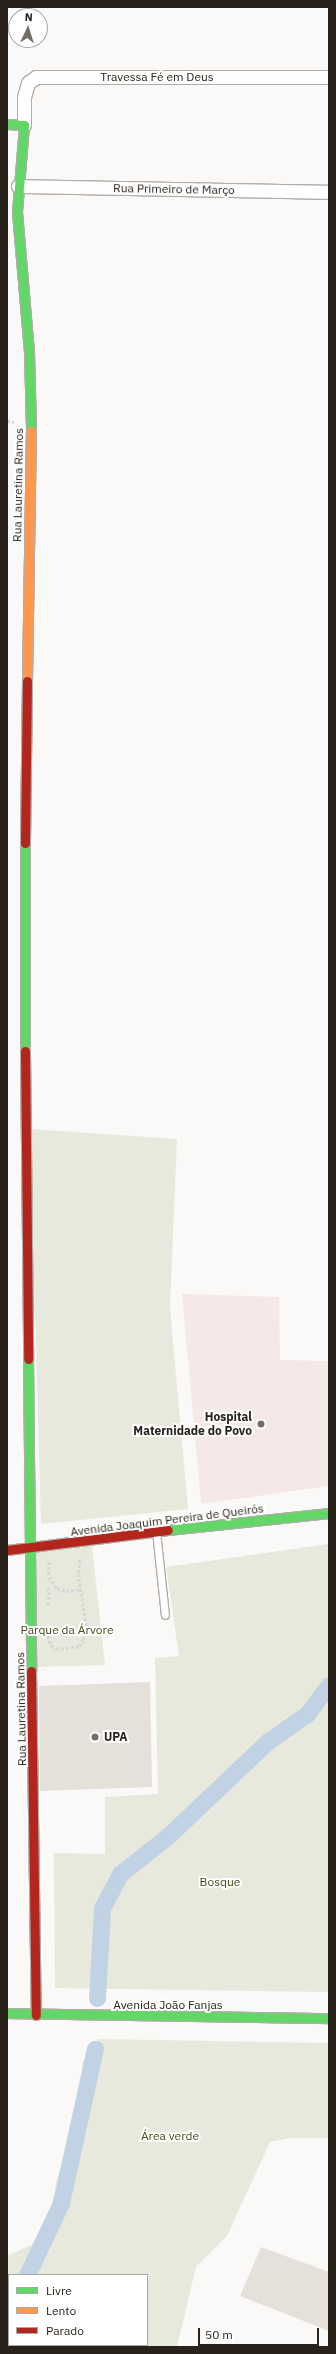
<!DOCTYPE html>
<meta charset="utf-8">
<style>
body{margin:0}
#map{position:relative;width:336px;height:2354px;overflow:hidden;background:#fbf9f7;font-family:"IBM Plex Sans",sans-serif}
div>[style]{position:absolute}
.medical>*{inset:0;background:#f4e9e7}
.green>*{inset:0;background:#e7e9dc}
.canal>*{height:17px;margin:-8.5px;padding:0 8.5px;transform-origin:8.5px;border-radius:8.5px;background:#c0d2e3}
.building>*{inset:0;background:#e6e0da}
.path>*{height:2.5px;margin-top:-1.25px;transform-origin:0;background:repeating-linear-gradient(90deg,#d8d7d6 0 3px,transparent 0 5px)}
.roads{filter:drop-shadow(1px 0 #b2ada9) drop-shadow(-1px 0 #b2ada9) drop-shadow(0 1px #b2ada9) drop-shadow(0 -1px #b2ada9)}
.lane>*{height:7px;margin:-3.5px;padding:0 3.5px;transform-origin:3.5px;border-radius:3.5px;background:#fefefe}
.street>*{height:13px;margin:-6.5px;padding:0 6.5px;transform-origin:6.5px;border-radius:6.5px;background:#fefefe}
.fast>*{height:9px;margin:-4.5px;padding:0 4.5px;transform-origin:4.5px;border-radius:4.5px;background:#63d668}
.slow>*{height:9px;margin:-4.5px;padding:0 4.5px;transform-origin:4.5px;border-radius:4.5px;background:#ff974d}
.jam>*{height:9px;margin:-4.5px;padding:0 4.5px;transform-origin:4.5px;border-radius:4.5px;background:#b3261e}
.dots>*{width:11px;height:11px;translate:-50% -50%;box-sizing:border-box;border:2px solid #fff;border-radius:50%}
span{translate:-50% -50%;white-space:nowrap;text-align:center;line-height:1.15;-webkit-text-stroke:4px #fff;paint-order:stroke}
.street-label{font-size:12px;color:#29221a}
.poi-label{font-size:12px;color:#29221a;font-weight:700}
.right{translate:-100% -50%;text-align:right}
.left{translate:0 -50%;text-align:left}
.park-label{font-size:12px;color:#424d17}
.frame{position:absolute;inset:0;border:8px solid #29221a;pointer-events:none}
.legend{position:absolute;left:8px;top:2274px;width:140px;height:72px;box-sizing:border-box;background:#fff;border:1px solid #a9a7a3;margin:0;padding:5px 7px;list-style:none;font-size:12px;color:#29221a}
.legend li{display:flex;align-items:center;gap:8px;height:20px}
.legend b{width:20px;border:1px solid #a9a7a3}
.north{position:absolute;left:8px;top:8px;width:40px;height:40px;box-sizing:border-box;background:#fff;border:1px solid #a9a7a3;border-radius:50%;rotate:4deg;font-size:11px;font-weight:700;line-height:16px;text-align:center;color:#29221a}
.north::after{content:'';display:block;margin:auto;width:14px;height:18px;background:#726d67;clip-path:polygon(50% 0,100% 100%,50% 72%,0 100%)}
.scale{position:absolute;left:198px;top:2328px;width:121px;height:18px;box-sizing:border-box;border:2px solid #29221a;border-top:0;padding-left:5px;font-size:12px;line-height:14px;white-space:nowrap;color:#29221a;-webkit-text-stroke:3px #fff;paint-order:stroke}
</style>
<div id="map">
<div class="medical">
<div style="clip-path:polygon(182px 1294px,279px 1297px,280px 1360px,329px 1361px,329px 1486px,201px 1504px)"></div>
</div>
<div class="green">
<div style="clip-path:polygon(30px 1129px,177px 1139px,170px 1308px,188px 1509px,41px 1524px)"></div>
<div style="clip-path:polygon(329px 1544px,329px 1992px,55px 1988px,54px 1853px,105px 1854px,105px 1797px,158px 1794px,155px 1658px,179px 1656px,166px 1567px)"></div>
<div style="clip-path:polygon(92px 1546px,105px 1665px,34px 1667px,31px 1553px)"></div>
<div style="clip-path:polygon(98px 2039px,329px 2043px,329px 2138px,289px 2138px,270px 2142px,227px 2236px,196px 2267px,177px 2347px,13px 2347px,11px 2345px,147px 2345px,147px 2275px,9px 2275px,9px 2343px,7px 2341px,7px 2256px,35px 2243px,48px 2223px,57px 2179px,83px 2096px,82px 2063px)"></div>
</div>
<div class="canal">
<div style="left:97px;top:1998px;width:90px;rotate:-86.8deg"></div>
<div style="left:102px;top:1908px;width:38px;rotate:-62deg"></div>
<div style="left:120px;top:1874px;width:63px;rotate:-38.5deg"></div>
<div style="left:169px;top:1835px;width:135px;rotate:-43.5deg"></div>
<div style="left:267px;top:1742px;width:49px;rotate:-35deg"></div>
<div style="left:307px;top:1714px;width:36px;rotate:-53deg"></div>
<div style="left:27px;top:2275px;width:80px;rotate:-64.7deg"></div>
<div style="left:61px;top:2203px;width:158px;rotate:-77.6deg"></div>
<div style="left:7px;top:2318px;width:4px;rotate:-63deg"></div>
</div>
<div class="building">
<div style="clip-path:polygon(150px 1682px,152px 1787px,40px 1791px,39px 1686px)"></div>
<div style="clip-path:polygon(261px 2247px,329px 2272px,329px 2331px,240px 2296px)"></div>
</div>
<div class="path">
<div style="left:7px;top:421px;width:7px;rotate:8deg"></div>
<div style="left:49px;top:1562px;width:15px;rotate:90deg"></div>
<div style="left:49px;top:1577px;width:14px;rotate:54deg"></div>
<div style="left:57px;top:1588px;width:9px;rotate:18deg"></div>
<div style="left:66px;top:1591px;width:15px;rotate:-4deg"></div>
<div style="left:47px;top:1588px;width:5px;rotate:53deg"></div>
<div style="left:50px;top:1592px;width:13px;rotate:99deg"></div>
<div style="left:48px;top:1636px;width:9px;rotate:72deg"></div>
<div style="left:51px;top:1645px;width:6px;rotate:39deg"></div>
<div style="left:56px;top:1649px;width:23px;rotate:-7deg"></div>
<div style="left:79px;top:1646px;width:7px;rotate:-56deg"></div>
<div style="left:83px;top:1640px;width:14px;rotate:-78deg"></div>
<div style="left:86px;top:1626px;width:54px;rotate:-98.6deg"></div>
<div style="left:78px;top:1573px;width:15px;rotate:-82deg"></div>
</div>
<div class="roads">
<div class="lane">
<div style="left:156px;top:1531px;width:84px;rotate:83.9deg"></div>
</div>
<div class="street">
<div style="left:24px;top:125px;width:28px;rotate:-90deg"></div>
<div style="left:24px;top:97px;width:15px;rotate:-74deg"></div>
<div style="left:28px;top:83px;width:10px;rotate:-37deg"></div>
<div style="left:36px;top:77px;width:293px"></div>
<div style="left:18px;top:186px;width:311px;rotate:1.1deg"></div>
</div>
<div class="fast">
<div style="left:7px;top:124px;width:17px;rotate:3deg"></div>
<div style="left:24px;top:125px;width:87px;rotate:94.6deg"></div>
<div style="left:17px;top:212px;width:141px;rotate:85.1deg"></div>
<div style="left:29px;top:352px;width:79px;rotate:88.5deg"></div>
<div style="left:25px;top:843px;width:208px;rotate:90deg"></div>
<div style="left:28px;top:1359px;width:312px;rotate:89.4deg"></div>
<div style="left:168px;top:1530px;width:162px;rotate:-6deg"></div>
<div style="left:7px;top:2013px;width:322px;rotate:0.9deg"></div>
</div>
<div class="slow">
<div style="left:27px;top:681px;width:250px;rotate:-89.1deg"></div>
</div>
<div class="jam">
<div style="left:25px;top:843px;width:162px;rotate:-89.3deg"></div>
<div style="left:25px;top:1051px;width:308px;rotate:89.4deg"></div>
<div style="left:7px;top:1550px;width:162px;rotate:-7.1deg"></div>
<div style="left:31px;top:1671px;width:344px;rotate:89.2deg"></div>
</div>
</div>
<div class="dots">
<div style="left:261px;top:1424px;background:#726d67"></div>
<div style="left:95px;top:1737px;background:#726d67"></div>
</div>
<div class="street-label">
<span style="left:157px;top:77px">Travessa Fé em Deus</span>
<span style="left:174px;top:189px;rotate:1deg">Rua Primeiro de Março</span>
<span style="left:18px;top:485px;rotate:-89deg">Rua Lauretina Ramos</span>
<span style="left:167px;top:1520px;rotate:-7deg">Avenida Joaquim Pereira de Queirós</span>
<span style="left:21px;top:1709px;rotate:-91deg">Rua Lauretina Ramos</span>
<span style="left:168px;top:2005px">Avenida João Fanjas</span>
</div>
<div class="poi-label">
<span class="right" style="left:252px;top:1424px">Hospital<br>Maternidade do Povo</span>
<span class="left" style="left:104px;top:1737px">UPA</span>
</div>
<div class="park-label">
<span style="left:67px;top:1630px">Parque da Árvore</span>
<span style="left:220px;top:1882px">Bosque</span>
<span style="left:170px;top:2136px">Área verde</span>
</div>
<div class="frame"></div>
<ul class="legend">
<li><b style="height:5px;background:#63d668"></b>Livre</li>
<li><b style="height:5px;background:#ff974d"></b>Lento</li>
<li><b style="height:5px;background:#b3261e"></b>Parado</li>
</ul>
<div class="north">N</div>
<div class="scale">50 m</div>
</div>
